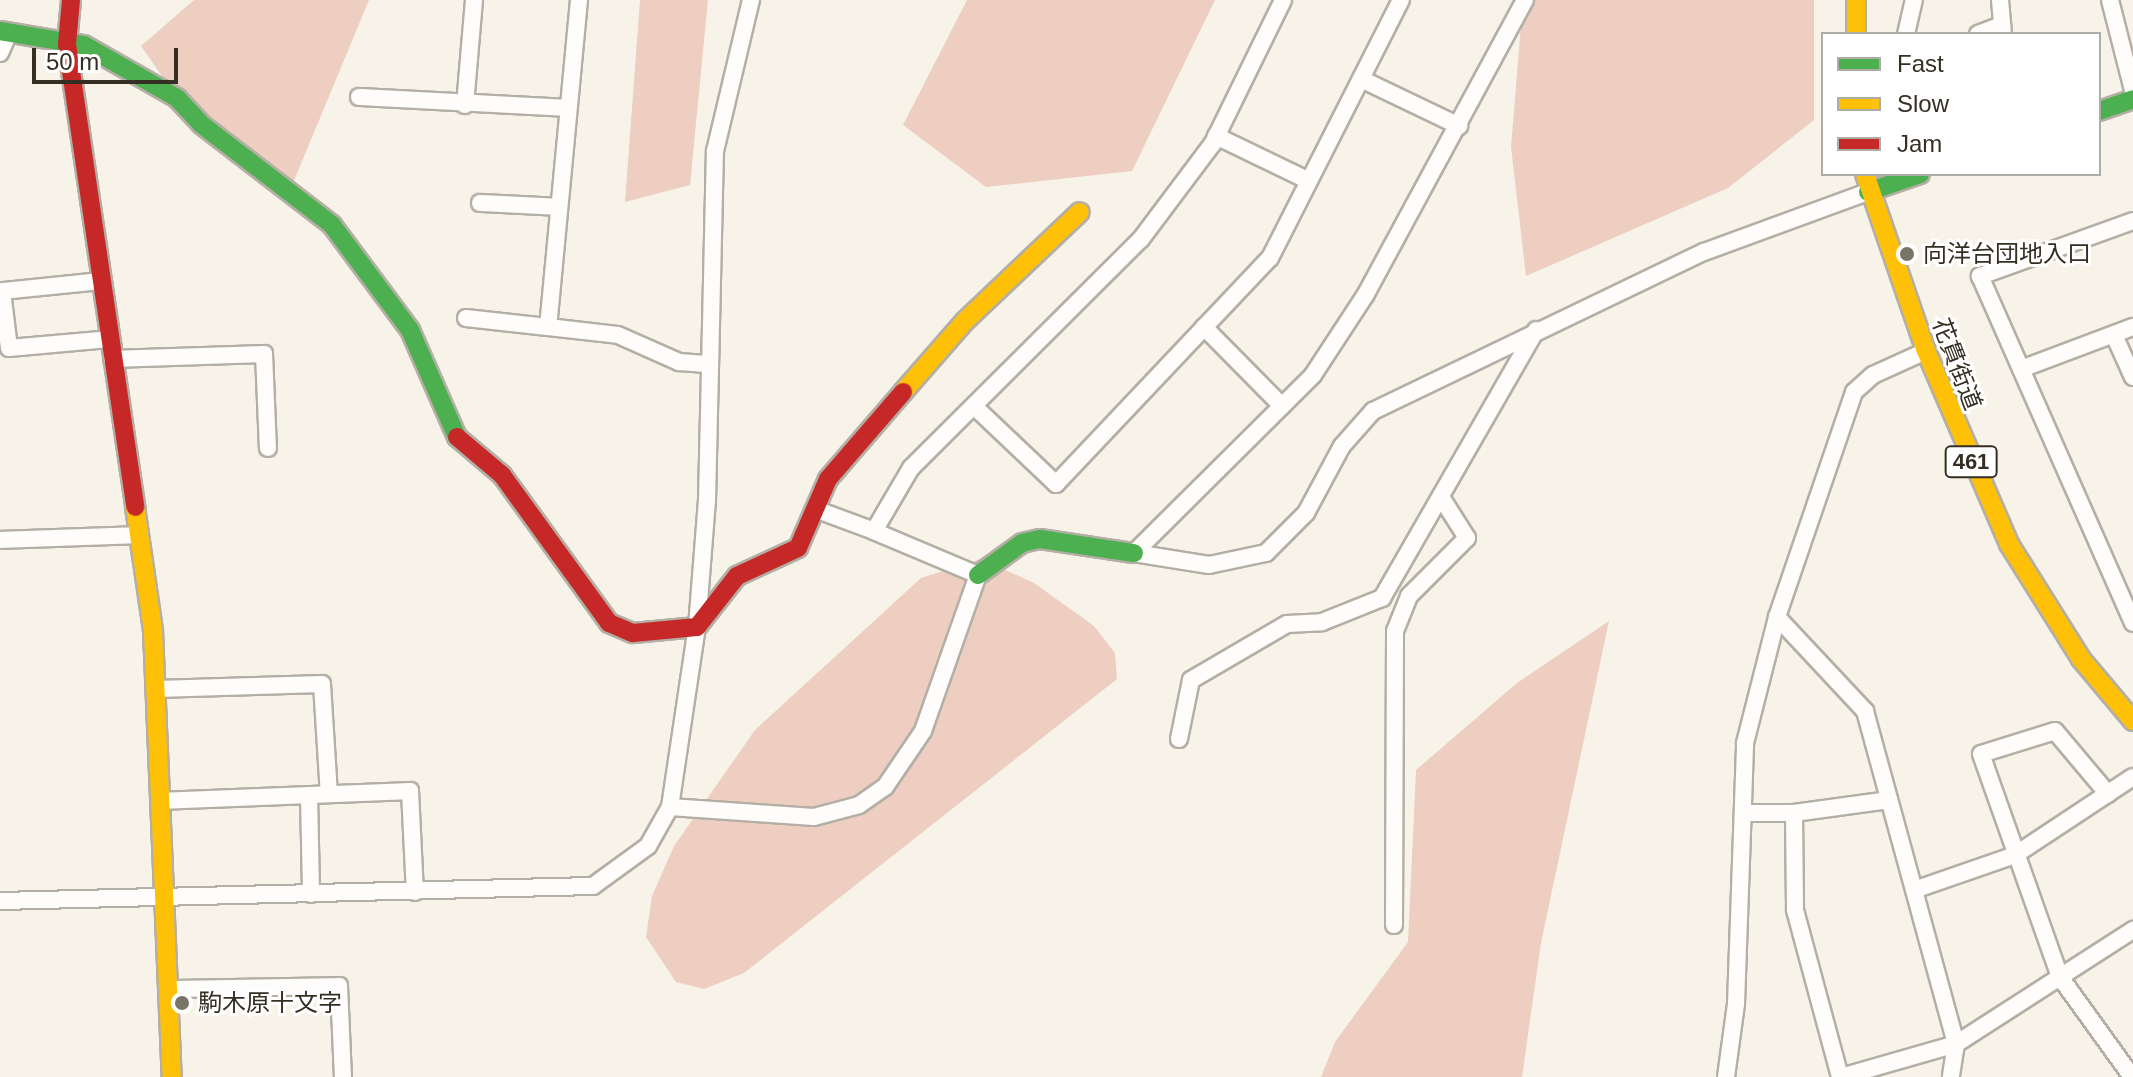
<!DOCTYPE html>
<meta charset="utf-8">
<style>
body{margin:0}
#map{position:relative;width:2133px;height:1077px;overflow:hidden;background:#f8f3e9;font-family:Arial,"Noto Sans JP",sans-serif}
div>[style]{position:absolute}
.forest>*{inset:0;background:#edcec1}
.roads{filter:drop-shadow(2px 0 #b4afa5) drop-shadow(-2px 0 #b4afa5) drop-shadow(0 2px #b4afa5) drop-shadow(0 -2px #b4afa5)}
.street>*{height:16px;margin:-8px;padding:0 8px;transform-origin:8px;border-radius:8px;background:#fefdfc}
.fast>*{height:18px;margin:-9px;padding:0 9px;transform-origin:9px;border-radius:9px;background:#4caf50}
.slow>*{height:18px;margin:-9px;padding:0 9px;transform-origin:9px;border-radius:9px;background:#ffc107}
.jam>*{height:18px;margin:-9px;padding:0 9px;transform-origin:9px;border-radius:9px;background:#c62828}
.dots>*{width:22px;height:22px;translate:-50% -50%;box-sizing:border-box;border:4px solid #fff;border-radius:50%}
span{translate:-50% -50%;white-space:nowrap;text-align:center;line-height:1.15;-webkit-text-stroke:6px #fff;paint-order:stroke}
.shield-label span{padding:2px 6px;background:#fff;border:2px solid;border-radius:6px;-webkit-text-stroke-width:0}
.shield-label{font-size:22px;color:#352f23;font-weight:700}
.poi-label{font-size:24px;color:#352f23}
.left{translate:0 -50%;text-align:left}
.street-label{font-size:24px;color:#352f23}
.legend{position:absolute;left:1821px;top:32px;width:280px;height:144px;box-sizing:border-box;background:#fff;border:2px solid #aeaca7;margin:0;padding:10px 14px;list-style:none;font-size:24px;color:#352f23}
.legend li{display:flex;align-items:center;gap:16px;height:40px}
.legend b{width:40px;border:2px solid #aeaca7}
.scale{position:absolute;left:32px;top:48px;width:146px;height:36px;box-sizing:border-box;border:4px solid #352f23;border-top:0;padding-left:10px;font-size:24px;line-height:28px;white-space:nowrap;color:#352f23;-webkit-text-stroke:6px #fff;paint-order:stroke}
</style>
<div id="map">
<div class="forest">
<div style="clip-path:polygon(194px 0,369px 0,293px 183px,190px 116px,141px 46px)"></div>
<div style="clip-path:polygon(640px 0,708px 0,690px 185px,625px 202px)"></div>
<div style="clip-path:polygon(967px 0,1215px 0,1132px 171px,986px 187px,903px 125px)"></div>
<div style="clip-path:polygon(1523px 0,1814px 0,1814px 120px,1728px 188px,1526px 276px,1511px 147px)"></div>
<div style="clip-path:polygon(981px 559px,1034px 583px,1094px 626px,1115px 653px,1117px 679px,744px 973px,704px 989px,676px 982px,646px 937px,652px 896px,674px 846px,755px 730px,921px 578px)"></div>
<div style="clip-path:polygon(1609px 621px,1541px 943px,1522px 1077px,1321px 1077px,1335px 1042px,1408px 942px,1416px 770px,1517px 683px)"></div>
</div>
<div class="roads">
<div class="street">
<div style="left:579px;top:0;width:328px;rotate:95.4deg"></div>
<div style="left:548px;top:327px;width:70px;rotate:6.5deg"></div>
<div style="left:618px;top:335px;width:67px;rotate:23.9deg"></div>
<div style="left:679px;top:362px;width:31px;rotate:4deg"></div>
<div style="left:2000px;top:0;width:34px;rotate:85deg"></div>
<div style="left:2110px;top:0;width:93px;rotate:75.7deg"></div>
<div style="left:1906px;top:34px;width:35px;rotate:-77deg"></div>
<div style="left:1978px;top:34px;width:26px;rotate:-21deg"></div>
<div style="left:0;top:53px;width:22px;rotate:-66deg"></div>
<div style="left:1361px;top:79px;width:109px;rotate:25.6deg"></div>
<div style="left:359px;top:97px;width:207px;rotate:3deg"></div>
<div style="left:465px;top:105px;width:105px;rotate:-85.1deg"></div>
<div style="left:1216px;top:136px;width:103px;rotate:25.8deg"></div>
<div style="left:480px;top:203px;width:78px;rotate:2.9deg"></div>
<div style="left:2133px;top:221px;width:163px;rotate:160.2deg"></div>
<div style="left:1980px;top:276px;width:379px;rotate:66.2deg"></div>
<div style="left:101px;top:281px;width:100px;rotate:174.2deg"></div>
<div style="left:2px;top:291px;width:57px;rotate:83deg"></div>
<div style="left:9px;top:348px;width:100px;rotate:-5.1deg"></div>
<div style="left:466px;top:318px;width:82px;rotate:6.3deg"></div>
<div style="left:1204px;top:327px;width:111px;rotate:45.4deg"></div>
<div style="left:2114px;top:335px;width:46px;rotate:65.7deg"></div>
<div style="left:112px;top:359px;width:152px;rotate:-1.9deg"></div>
<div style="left:264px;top:354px;width:94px;rotate:87.6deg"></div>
<div style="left:2021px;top:369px;width:120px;rotate:-20.6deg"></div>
<div style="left:977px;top:409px;width:109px;rotate:43.5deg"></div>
<div style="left:1056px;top:484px;width:311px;rotate:-46.6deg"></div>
<div style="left:1270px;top:258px;width:289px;rotate:-63.1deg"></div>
<div style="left:815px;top:509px;width:63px;rotate:20.4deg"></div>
<div style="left:0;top:540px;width:140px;rotate:-2deg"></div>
<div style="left:1134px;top:553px;width:76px;rotate:9.1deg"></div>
<div style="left:1209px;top:565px;width:58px;rotate:-11.9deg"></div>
<div style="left:1266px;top:553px;width:57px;rotate:-45deg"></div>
<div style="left:1306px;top:513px;width:76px;rotate:-61.8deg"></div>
<div style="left:1342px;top:446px;width:47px;rotate:-48.5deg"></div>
<div style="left:1373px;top:411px;width:367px;rotate:-25.7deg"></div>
<div style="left:1704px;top:252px;width:175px;rotate:-20.1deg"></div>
<div style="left:1134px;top:553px;width:252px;rotate:-44.8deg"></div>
<div style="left:1313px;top:375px;width:97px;rotate:-56.8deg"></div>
<div style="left:1366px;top:294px;width:334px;rotate:-61.6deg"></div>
<div style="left:1777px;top:617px;width:129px;rotate:46.9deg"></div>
<div style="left:1865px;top:711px;width:345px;rotate:74.7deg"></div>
<div style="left:1956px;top:1044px;width:33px;rotate:99deg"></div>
<div style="left:156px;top:689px;width:166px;rotate:-1.7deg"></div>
<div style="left:322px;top:684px;width:110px;rotate:86.4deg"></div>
<div style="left:1179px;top:739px;width:60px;rotate:-78.5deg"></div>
<div style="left:1191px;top:680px;width:111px;rotate:-30.3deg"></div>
<div style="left:1287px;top:624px;width:35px;rotate:-3deg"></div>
<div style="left:1322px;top:622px;width:65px;rotate:-21.8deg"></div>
<div style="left:1382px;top:598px;width:309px;rotate:-60.1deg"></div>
<div style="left:2108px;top:794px;width:82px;rotate:-130.1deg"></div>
<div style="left:2055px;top:731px;width:77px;rotate:162.7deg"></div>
<div style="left:1981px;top:754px;width:237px;rotate:70.5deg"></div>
<div style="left:2060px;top:977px;width:123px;rotate:54.2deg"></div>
<div style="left:309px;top:795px;width:99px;rotate:88.8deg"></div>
<div style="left:160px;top:801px;width:250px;rotate:-2.3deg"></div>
<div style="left:410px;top:791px;width:101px;rotate:87.2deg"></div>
<div style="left:670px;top:807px;width:144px;rotate:4deg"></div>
<div style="left:814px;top:817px;width:47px;rotate:-14.9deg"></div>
<div style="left:859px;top:805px;width:32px;rotate:-35deg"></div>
<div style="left:885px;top:787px;width:68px;rotate:-55.8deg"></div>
<div style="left:923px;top:731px;width:165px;rotate:-70.6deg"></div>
<div style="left:978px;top:575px;width:113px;rotate:-157.1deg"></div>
<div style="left:874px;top:531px;width:73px;rotate:-59.6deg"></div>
<div style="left:911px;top:468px;width:325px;rotate:-44.9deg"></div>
<div style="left:1141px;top:239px;width:120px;rotate:-53.1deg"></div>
<div style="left:1213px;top:143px;width:159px;rotate:-63.9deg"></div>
<div style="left:1744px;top:813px;width:50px"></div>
<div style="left:1794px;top:813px;width:97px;rotate:89.4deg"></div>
<div style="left:1795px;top:910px;width:173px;rotate:74.9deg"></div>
<div style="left:1794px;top:813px;width:96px;rotate:-7.8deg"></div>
<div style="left:1914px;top:890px;width:107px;rotate:-19.1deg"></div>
<div style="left:2015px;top:855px;width:141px;rotate:-33.5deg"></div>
<div style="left:0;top:901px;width:593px;rotate:-1.45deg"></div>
<div style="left:593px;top:886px;width:68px;rotate:-36deg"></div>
<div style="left:648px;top:846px;width:45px;rotate:-60.6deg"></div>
<div style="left:670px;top:807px;width:182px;rotate:-81.5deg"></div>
<div style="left:697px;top:627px;width:126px;rotate:-85.5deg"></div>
<div style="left:707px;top:501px;width:350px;rotate:-88.7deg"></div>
<div style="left:715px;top:151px;width:155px;rotate:-76.6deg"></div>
<div style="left:1394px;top:925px;width:294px;rotate:-89.8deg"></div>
<div style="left:1395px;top:631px;width:38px;rotate:-68deg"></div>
<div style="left:1409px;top:596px;width:82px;rotate:-45deg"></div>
<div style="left:1467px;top:538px;width:45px;rotate:-122.3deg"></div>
<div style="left:168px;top:989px;width:171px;rotate:-1deg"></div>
<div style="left:339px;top:986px;width:91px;rotate:87.5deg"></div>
<div style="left:1726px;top:1077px;width:74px;rotate:-82.2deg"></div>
<div style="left:1736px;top:1004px;width:261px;rotate:-88deg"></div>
<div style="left:1745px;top:743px;width:130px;rotate:-75.7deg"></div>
<div style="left:1777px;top:617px;width:238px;rotate:-71.1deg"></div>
<div style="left:1854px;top:392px;width:25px;rotate:-42deg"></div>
<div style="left:1873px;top:375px;width:58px;rotate:-24.4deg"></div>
<div style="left:1841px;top:1077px;width:120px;rotate:-16deg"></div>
<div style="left:1956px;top:1044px;width:211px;rotate:-32.8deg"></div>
</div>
<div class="fast">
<div style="left:0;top:31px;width:85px;rotate:9.5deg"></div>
<div style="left:84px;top:45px;width:107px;rotate:29.7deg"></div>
<div style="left:177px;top:98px;width:35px;rotate:47deg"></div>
<div style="left:201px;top:124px;width:165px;rotate:37.6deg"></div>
<div style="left:332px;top:225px;width:131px;rotate:53.4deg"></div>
<div style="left:410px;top:330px;width:117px;rotate:66.3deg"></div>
<div style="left:2099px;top:111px;width:36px;rotate:-19deg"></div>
<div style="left:1868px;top:192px;width:55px;rotate:-19.1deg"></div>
<div style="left:978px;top:575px;width:54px;rotate:-36deg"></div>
<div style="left:1022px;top:543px;width:18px;rotate:-13deg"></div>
<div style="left:1040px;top:539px;width:95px;rotate:8.5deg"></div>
</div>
<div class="slow">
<div style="left:1856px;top:0;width:34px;rotate:90deg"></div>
<div style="left:1865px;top:174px;width:187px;rotate:71deg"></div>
<div style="left:1926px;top:351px;width:210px;rotate:66.7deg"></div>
<div style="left:2009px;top:544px;width:136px;rotate:57.9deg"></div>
<div style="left:2081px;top:659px;width:81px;rotate:50deg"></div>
<div style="left:903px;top:392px;width:94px;rotate:-48.9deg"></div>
<div style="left:965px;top:321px;width:158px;rotate:-43.5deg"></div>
<div style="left:135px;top:507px;width:125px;rotate:81.7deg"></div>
<div style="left:153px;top:631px;width:446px;rotate:87.6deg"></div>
</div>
<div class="jam">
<div style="left:71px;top:0;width:44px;rotate:95.2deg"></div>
<div style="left:67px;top:44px;width:468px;rotate:81.6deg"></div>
<div style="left:457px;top:437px;width:59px;rotate:40.2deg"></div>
<div style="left:502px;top:475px;width:183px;rotate:54.1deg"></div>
<div style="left:609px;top:623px;width:26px;rotate:23deg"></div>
<div style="left:633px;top:633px;width:64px;rotate:-5.4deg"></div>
<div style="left:697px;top:627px;width:65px;rotate:-51.9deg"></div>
<div style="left:737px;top:576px;width:67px;rotate:-24.7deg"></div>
<div style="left:798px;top:548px;width:75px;rotate:-66.5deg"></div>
<div style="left:828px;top:479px;width:115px;rotate:-49.2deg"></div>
</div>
</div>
<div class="dots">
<div style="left:1907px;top:254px;background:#797468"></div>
<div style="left:182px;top:1003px;background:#797468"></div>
</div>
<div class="shield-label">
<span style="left:1971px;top:462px">461</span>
</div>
<div class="poi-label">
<span class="left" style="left:1923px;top:254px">向洋台団地入口</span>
<span class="left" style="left:198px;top:1003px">駒木原十文字</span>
</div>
<div class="street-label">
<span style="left:1957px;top:364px;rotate:69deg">花貫街道</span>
</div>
<ul class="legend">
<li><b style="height:10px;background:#4caf50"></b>Fast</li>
<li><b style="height:10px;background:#ffc107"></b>Slow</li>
<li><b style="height:10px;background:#c62828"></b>Jam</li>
</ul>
<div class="scale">50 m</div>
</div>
